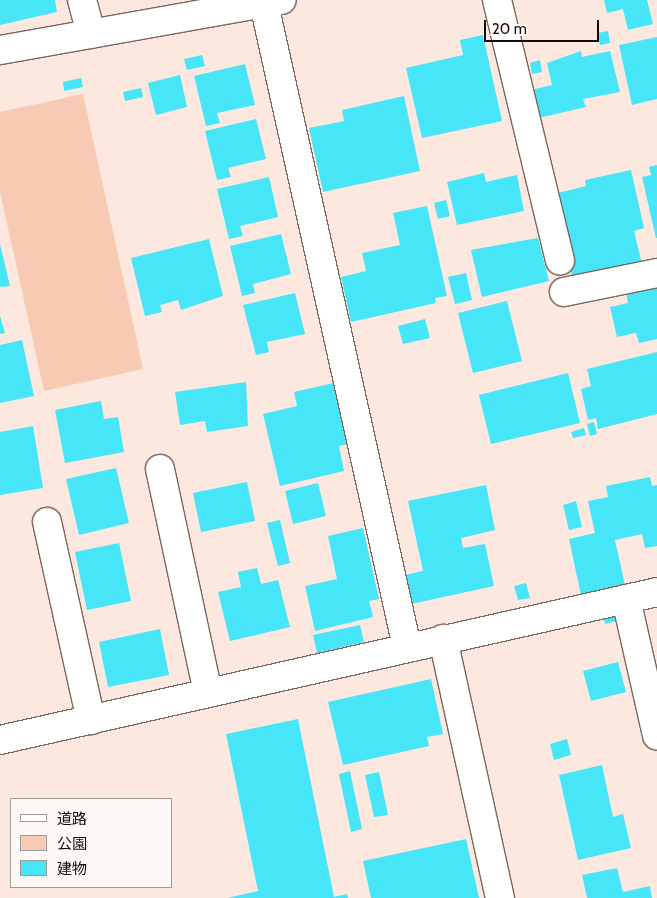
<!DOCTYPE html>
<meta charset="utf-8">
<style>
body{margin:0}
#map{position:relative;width:657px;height:898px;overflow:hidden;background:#fce8df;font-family:Cabin,"Noto Sans JP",sans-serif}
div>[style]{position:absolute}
.green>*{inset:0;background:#f9cab3}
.building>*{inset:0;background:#47e5f8}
.roads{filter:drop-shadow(1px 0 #7a665c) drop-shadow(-1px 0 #7a665c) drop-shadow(0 1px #7a665c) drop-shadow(0 -1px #7a665c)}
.street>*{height:28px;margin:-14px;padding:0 14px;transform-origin:14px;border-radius:14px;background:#fff}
.secondary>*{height:28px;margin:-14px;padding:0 14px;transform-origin:14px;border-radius:14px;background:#fff}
span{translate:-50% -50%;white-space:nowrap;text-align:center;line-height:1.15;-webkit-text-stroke:4.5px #fef9f6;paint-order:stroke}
.legend{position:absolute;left:10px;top:798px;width:162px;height:90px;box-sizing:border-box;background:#fef9f6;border:1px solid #a09a97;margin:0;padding:6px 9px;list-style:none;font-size:15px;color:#140c08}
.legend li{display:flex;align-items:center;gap:10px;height:25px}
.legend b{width:25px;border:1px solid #a09a97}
.scale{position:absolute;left:484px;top:20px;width:115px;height:22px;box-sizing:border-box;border:2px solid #140c08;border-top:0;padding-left:6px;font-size:15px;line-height:18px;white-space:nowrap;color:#140c08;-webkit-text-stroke:4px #fef9f6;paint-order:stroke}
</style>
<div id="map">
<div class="green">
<div style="clip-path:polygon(83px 94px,143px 369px,44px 391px,0 192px,0 112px)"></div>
</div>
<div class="building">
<div style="clip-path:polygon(0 0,55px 0,57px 12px,0 25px)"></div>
<div style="clip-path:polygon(604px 0,647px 0,653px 24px,628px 30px,623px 9px,607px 13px)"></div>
<div style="clip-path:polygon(608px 31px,610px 43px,600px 45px,598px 33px)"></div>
<div style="clip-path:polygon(483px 35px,502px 121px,422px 138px,406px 68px,463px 55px,460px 40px)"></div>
<div style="clip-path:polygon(657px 37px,657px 99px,632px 105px,619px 45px)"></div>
<div style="clip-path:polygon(581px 51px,582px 57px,610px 51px,620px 92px,583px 99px,586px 107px,534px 119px,527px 91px,552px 85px,547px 63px)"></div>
<div style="clip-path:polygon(202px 55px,205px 66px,187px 70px,184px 59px)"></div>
<div style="clip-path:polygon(540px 60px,542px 72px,532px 74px,530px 63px)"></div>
<div style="clip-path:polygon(245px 64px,255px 105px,217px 113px,220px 123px,206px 126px,194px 76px)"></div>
<div style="clip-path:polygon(180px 75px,187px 107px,156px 115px,148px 83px)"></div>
<div style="clip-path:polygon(81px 78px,83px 87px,64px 91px,63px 82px)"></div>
<div style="clip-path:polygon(141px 88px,143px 97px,125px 101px,123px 92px)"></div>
<div style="clip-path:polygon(404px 96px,420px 171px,323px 192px,309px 128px,344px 121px,342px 110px)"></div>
<div style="clip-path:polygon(256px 119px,266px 159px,228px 168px,231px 177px,217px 180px,205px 131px)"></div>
<div style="clip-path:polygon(657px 165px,657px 238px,656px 238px,642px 177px,651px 175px,649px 167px)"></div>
<div style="clip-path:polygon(631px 170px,644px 228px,634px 231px,642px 264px,573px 280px,554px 194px,586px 186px,585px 180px)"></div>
<div style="clip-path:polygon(484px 173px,486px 182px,517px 175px,524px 211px,457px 225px,447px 182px)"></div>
<div style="clip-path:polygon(269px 177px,278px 217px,240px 226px,243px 236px,229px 239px,217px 189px)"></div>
<div style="clip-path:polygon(446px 200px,450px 216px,438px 219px,434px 203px)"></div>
<div style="clip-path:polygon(427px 206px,447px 296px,435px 298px,436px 303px,351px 322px,341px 277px,366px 271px,362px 253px,400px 245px,393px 213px)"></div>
<div style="clip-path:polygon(281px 234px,291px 274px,253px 284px,255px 293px,242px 296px,230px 246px)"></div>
<div style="clip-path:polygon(538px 238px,549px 281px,482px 297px,471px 250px)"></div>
<div style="clip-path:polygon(209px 239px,223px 296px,181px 310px,178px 300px,160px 305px,162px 312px,145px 316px,131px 258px)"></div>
<div style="clip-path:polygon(0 244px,10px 286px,0 287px)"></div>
<div style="clip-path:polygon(466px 273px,472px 300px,455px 304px,448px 277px)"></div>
<div style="clip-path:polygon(657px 286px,657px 339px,639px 343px,636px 333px,617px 337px,610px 307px,628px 303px,626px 293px)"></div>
<div style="clip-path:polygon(295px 293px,305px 334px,267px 342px,269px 352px,256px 355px,243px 305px)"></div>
<div style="clip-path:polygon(507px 301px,522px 361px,473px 373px,458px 313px)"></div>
<div style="clip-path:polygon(0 316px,5px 333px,0 334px)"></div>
<div style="clip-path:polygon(425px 319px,430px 338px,403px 344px,398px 326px)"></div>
<div style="clip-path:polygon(22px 340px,34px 396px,0 403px,0 345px)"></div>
<div style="clip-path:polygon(657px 352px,657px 414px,598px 429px,596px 418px,588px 420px,581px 389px,591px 386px,587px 369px)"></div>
<div style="clip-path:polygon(568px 373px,580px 423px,491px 444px,479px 395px)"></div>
<div style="clip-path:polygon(246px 382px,248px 426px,207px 432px,205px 421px,180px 425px,175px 392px)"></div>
<div style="clip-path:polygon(334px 383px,349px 444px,339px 446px,344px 471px,280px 486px,263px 414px,297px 406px,294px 392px)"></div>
<div style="clip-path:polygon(101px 401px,104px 419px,118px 417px,124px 452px,65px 463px,55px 410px)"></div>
<div style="clip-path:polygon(594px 422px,597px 434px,590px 436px,587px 424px)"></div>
<div style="clip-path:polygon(33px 426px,43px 488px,0 495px,0 432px)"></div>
<div style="clip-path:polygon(584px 428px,586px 435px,573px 438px,571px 432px)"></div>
<div style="clip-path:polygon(116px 468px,129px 523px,79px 535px,66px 479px)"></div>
<div style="clip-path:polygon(650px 477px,652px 486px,657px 485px,657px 546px,645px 548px,642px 534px,615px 540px,625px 585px,581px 595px,569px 539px,595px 533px,588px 501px,608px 497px,606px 486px)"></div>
<div style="clip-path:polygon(247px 482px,255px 521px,201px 532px,193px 493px)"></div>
<div style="clip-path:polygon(318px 483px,326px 516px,293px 524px,285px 491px)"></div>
<div style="clip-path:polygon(486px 485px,495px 530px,461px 538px,463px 548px,485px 544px,494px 586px,411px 604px,405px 575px,423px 571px,408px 501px)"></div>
<div style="clip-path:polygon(576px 501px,582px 527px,569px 530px,563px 505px)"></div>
<div style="clip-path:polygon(280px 520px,290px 563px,278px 566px,267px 523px)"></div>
<div style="clip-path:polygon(363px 528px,379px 599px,369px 601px,373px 617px,315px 631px,305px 586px,337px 579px,328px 536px)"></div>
<div style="clip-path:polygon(119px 543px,131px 601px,87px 610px,75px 552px)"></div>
<div style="clip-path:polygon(257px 568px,261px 584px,278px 580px,290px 627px,230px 641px,218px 592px,241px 587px,238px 572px)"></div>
<div style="clip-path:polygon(526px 583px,530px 598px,518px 600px,514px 586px)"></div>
<div style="clip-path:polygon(614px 612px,616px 621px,605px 624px,603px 615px)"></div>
<div style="clip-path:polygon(360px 625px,364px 642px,317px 653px,313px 635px)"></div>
<div style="clip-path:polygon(160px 629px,169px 675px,108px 687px,99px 642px)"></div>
<div style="clip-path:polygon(618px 662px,626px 692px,591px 701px,583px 671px)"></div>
<div style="clip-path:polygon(431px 679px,443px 734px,427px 737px,429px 746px,343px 765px,328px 702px)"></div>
<div style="clip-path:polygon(298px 719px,334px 897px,347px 894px,348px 898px,227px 898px,258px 891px,226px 734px)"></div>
<div style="clip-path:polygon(567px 739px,571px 755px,554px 760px,550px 744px)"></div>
<div style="clip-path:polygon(602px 765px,613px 817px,623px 814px,631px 848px,578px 860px,559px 775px)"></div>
<div style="clip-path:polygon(350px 771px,362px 829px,351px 832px,339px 774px)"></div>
<div style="clip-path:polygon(379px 772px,388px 815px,374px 817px,365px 775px)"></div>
<div style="clip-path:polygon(466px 839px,479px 898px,371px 898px,363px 861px)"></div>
<div style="clip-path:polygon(617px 868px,623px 892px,650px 886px,652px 898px,587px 898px,582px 875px)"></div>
</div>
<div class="roads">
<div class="street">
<div style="left:82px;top:0;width:35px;rotate:75deg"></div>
<div style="left:497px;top:0;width:268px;rotate:76.4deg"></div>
<div style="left:264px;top:4px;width:659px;rotate:77.46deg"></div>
<div style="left:564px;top:292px;width:95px;rotate:-11.5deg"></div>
<div style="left:160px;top:469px;width:229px;rotate:77.9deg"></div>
<div style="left:47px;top:522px;width:203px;rotate:77.5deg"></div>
<div style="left:626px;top:599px;width:140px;rotate:77.2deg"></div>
<div style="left:443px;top:639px;width:265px;rotate:77.6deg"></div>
<div style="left:0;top:740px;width:673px;rotate:-12.69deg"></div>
</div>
<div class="secondary">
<div style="left:0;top:50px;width:286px;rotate:-10.1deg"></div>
</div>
</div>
<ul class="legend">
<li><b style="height:6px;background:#fff"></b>道路</li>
<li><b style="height:14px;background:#f9cab3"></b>公園</li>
<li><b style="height:14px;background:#47e5f8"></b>建物</li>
</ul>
<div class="scale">20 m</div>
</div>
